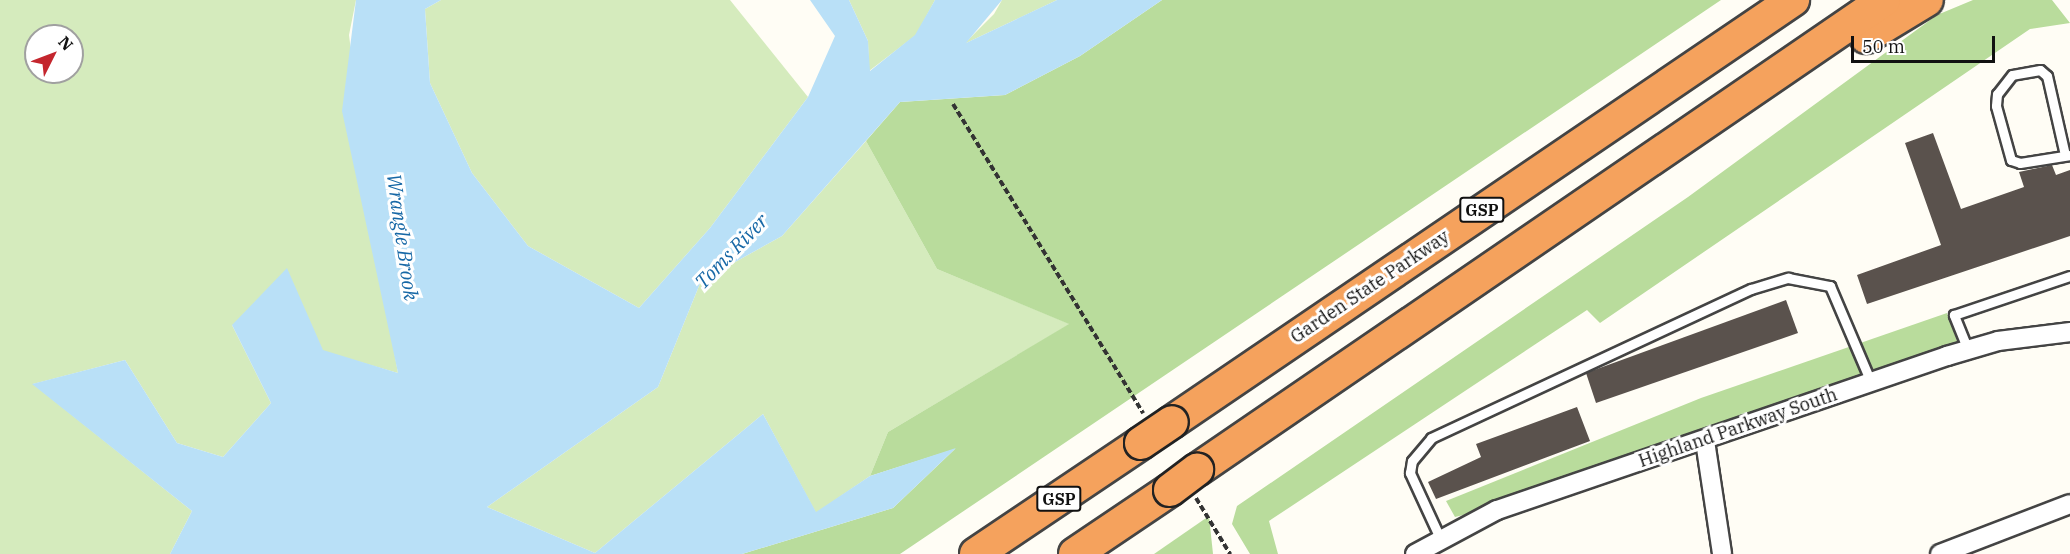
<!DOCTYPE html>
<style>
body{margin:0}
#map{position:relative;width:2070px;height:554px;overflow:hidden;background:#fffdf5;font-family:"IBM Plex Serif",serif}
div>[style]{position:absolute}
.green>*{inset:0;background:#d5ebbd}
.forest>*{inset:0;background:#b9dc9c}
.water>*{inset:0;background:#b9e0f7}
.building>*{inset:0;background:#5a524d}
.path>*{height:4px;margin-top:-2px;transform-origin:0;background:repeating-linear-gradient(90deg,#333 0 6px,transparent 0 9px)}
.roads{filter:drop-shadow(2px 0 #444) drop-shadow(-2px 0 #444) drop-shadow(0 2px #444) drop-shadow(0 -2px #444)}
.service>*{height:9px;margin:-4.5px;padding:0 4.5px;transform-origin:4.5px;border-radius:4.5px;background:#fff}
.minor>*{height:18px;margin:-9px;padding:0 9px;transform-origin:9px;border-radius:9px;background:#fff}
.motorway>*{height:32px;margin:-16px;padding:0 16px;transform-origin:16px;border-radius:16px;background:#f5a25d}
.bridges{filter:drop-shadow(2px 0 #222) drop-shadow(-2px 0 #222) drop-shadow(0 2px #222) drop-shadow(0 -2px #222)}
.motorway-bridge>*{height:32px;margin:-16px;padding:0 16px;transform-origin:16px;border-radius:16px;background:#f5a25d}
span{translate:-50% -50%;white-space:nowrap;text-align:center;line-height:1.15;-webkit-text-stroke:6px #fff;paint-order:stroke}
.shield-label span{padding:2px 4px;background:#fff;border:2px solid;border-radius:4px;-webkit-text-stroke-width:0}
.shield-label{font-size:16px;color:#111;font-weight:700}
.street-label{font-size:18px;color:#111}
.water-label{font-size:20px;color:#1768a6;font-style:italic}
.north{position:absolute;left:24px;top:24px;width:60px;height:60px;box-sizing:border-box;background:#fff;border:2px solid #a0a0a0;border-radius:50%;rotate:48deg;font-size:16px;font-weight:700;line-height:24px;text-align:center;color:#111}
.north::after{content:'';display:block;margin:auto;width:21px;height:27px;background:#c4262e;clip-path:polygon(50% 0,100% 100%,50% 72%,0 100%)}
.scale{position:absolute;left:1851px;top:36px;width:144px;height:27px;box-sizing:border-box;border:3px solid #111;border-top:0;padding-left:8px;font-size:18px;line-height:21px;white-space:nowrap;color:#111;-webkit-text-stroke:4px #fff;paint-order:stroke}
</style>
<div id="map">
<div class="green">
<div style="clip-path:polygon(evenodd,0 0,356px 0,349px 35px,376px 251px,398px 373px,232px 325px,271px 403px,223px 457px,177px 443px,125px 360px,33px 384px,192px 511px,170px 554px,0 554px,0 0,36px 36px,72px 36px,72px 72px,36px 72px,36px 36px)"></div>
<div style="clip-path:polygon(441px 0,730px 0,808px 97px,710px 228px,639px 308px,528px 246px,472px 173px,430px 83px,425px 9px)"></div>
<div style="clip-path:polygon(849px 0,935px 0,916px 35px,869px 71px,868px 41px)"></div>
<div style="clip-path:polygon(1002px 0,1057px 0,964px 44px,994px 14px)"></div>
<div style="clip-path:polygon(866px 141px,937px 269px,1070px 324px,888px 432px,870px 476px,816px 513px,763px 414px,595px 553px,487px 507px,658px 387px,701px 281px,782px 236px)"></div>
</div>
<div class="forest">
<div style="clip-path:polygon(1162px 0,1721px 0,900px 554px,742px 554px,893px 508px,955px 449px,870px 476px,888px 432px,1069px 324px,937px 269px,866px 141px,900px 102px,1005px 95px,1080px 56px)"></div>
<div style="clip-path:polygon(1973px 0,2052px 0,2070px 23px,2030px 29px,1600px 323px,1587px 310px,1269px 521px,1278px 554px,1250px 554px,1232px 524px,1237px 506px,1688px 197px,1937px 15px)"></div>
<div style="clip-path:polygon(1947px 313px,1960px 349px,1521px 501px,1455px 517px,1446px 501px,1701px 398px)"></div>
<div style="clip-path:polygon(1209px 516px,1213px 554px,1154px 554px)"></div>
</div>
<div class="water">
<div style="clip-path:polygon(356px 0,441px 0,425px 9px,430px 83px,472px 173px,528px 246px,639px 308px,710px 228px,808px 97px,835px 36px,810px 0,849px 0,868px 41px,870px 71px,915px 35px,935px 0,1002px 0,966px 43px,1057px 0,1162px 0,1080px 56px,1005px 95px,900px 102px,782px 236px,701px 281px,658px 387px,487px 507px,595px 553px,763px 414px,816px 512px,870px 476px,956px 448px,893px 508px,742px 554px,170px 554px,192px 511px,32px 384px,125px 360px,177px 443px,223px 457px,271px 403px,232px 325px,287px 268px,323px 350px,398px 373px,342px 111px)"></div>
</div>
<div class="building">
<div style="clip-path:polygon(1933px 133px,1961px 209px,2024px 187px,2019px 172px,2052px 165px,2056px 175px,2070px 170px,2070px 236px,1867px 304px,1857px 275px,1941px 245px,1905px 143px)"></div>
<div style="clip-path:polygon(1786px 300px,1798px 333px,1596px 403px,1586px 373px)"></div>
<div style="clip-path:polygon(1577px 407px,1590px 441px,1436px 499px,1428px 482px,1481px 457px,1476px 444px)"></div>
</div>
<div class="path">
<div style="left:953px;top:104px;width:363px;rotate:58.4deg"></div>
<div style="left:1196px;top:498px;width:66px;rotate:58.7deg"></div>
</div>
<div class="roads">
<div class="service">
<div style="left:2065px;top:155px;width:81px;rotate:-102.8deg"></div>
<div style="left:2047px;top:76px;width:9px;rotate:-139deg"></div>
<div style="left:2040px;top:70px;width:28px;rotate:170deg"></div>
<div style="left:2012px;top:75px;width:24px;rotate:128deg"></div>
<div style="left:1997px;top:94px;width:12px;rotate:95deg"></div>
<div style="left:1996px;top:106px;width:56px;rotate:74.5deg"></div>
<div style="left:2011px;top:160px;width:9px;rotate:18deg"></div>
<div style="left:2020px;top:163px;width:51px;rotate:-9.1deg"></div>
<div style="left:1968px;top:350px;width:38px;rotate:-112deg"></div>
<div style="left:1954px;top:315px;width:122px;rotate:-18.6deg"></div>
<div style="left:1440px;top:538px;width:72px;rotate:-114.8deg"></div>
<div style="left:1410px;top:473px;width:12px;rotate:-81deg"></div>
<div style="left:1412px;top:461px;width:30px;rotate:-50deg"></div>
<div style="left:1431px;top:438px;width:353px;rotate:-25deg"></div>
<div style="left:1751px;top:289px;width:39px;rotate:-17deg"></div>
<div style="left:1788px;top:278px;width:43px;rotate:10.8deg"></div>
<div style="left:1830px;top:286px;width:104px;rotate:66.9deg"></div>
</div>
<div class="minor">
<div style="left:1705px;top:441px;width:114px;rotate:81.4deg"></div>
<div style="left:1415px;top:554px;width:93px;rotate:-28.2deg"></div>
<div style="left:1497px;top:510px;width:476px;rotate:-18.9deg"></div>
<div style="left:1947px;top:356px;width:53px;rotate:-16.4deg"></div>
<div style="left:1998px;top:341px;width:73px;rotate:-7.1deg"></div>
<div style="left:1940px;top:554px;width:139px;rotate:-21deg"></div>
</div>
<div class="motorway">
<div style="left:1866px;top:37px;width:71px;rotate:-31.2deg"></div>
<div style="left:1172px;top:422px;width:751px;rotate:-34.2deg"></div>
<div style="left:1197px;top:470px;width:832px;rotate:-34.38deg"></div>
<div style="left:976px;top:554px;width:199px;rotate:-33.9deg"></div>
<div style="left:1075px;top:554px;width:115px;rotate:-34deg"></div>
</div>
</div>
<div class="bridges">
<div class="motorway-bridge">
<div style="left:1141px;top:443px;width:37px;rotate:-34deg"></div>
<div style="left:1170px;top:490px;width:34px;rotate:-37deg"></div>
</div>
</div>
<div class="shield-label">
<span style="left:1482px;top:210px">GSP</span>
<span style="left:1059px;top:499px">GSP</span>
</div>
<div class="street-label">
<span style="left:1370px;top:287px;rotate:-34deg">Garden State Parkway</span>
<span style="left:1738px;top:428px;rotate:-19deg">Highland Parkway South</span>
</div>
<div class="water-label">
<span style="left:403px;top:237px;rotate:82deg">Wrangle Brook</span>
<span style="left:731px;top:251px;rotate:-46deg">Toms River</span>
</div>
<div class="north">N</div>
<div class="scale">50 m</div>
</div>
